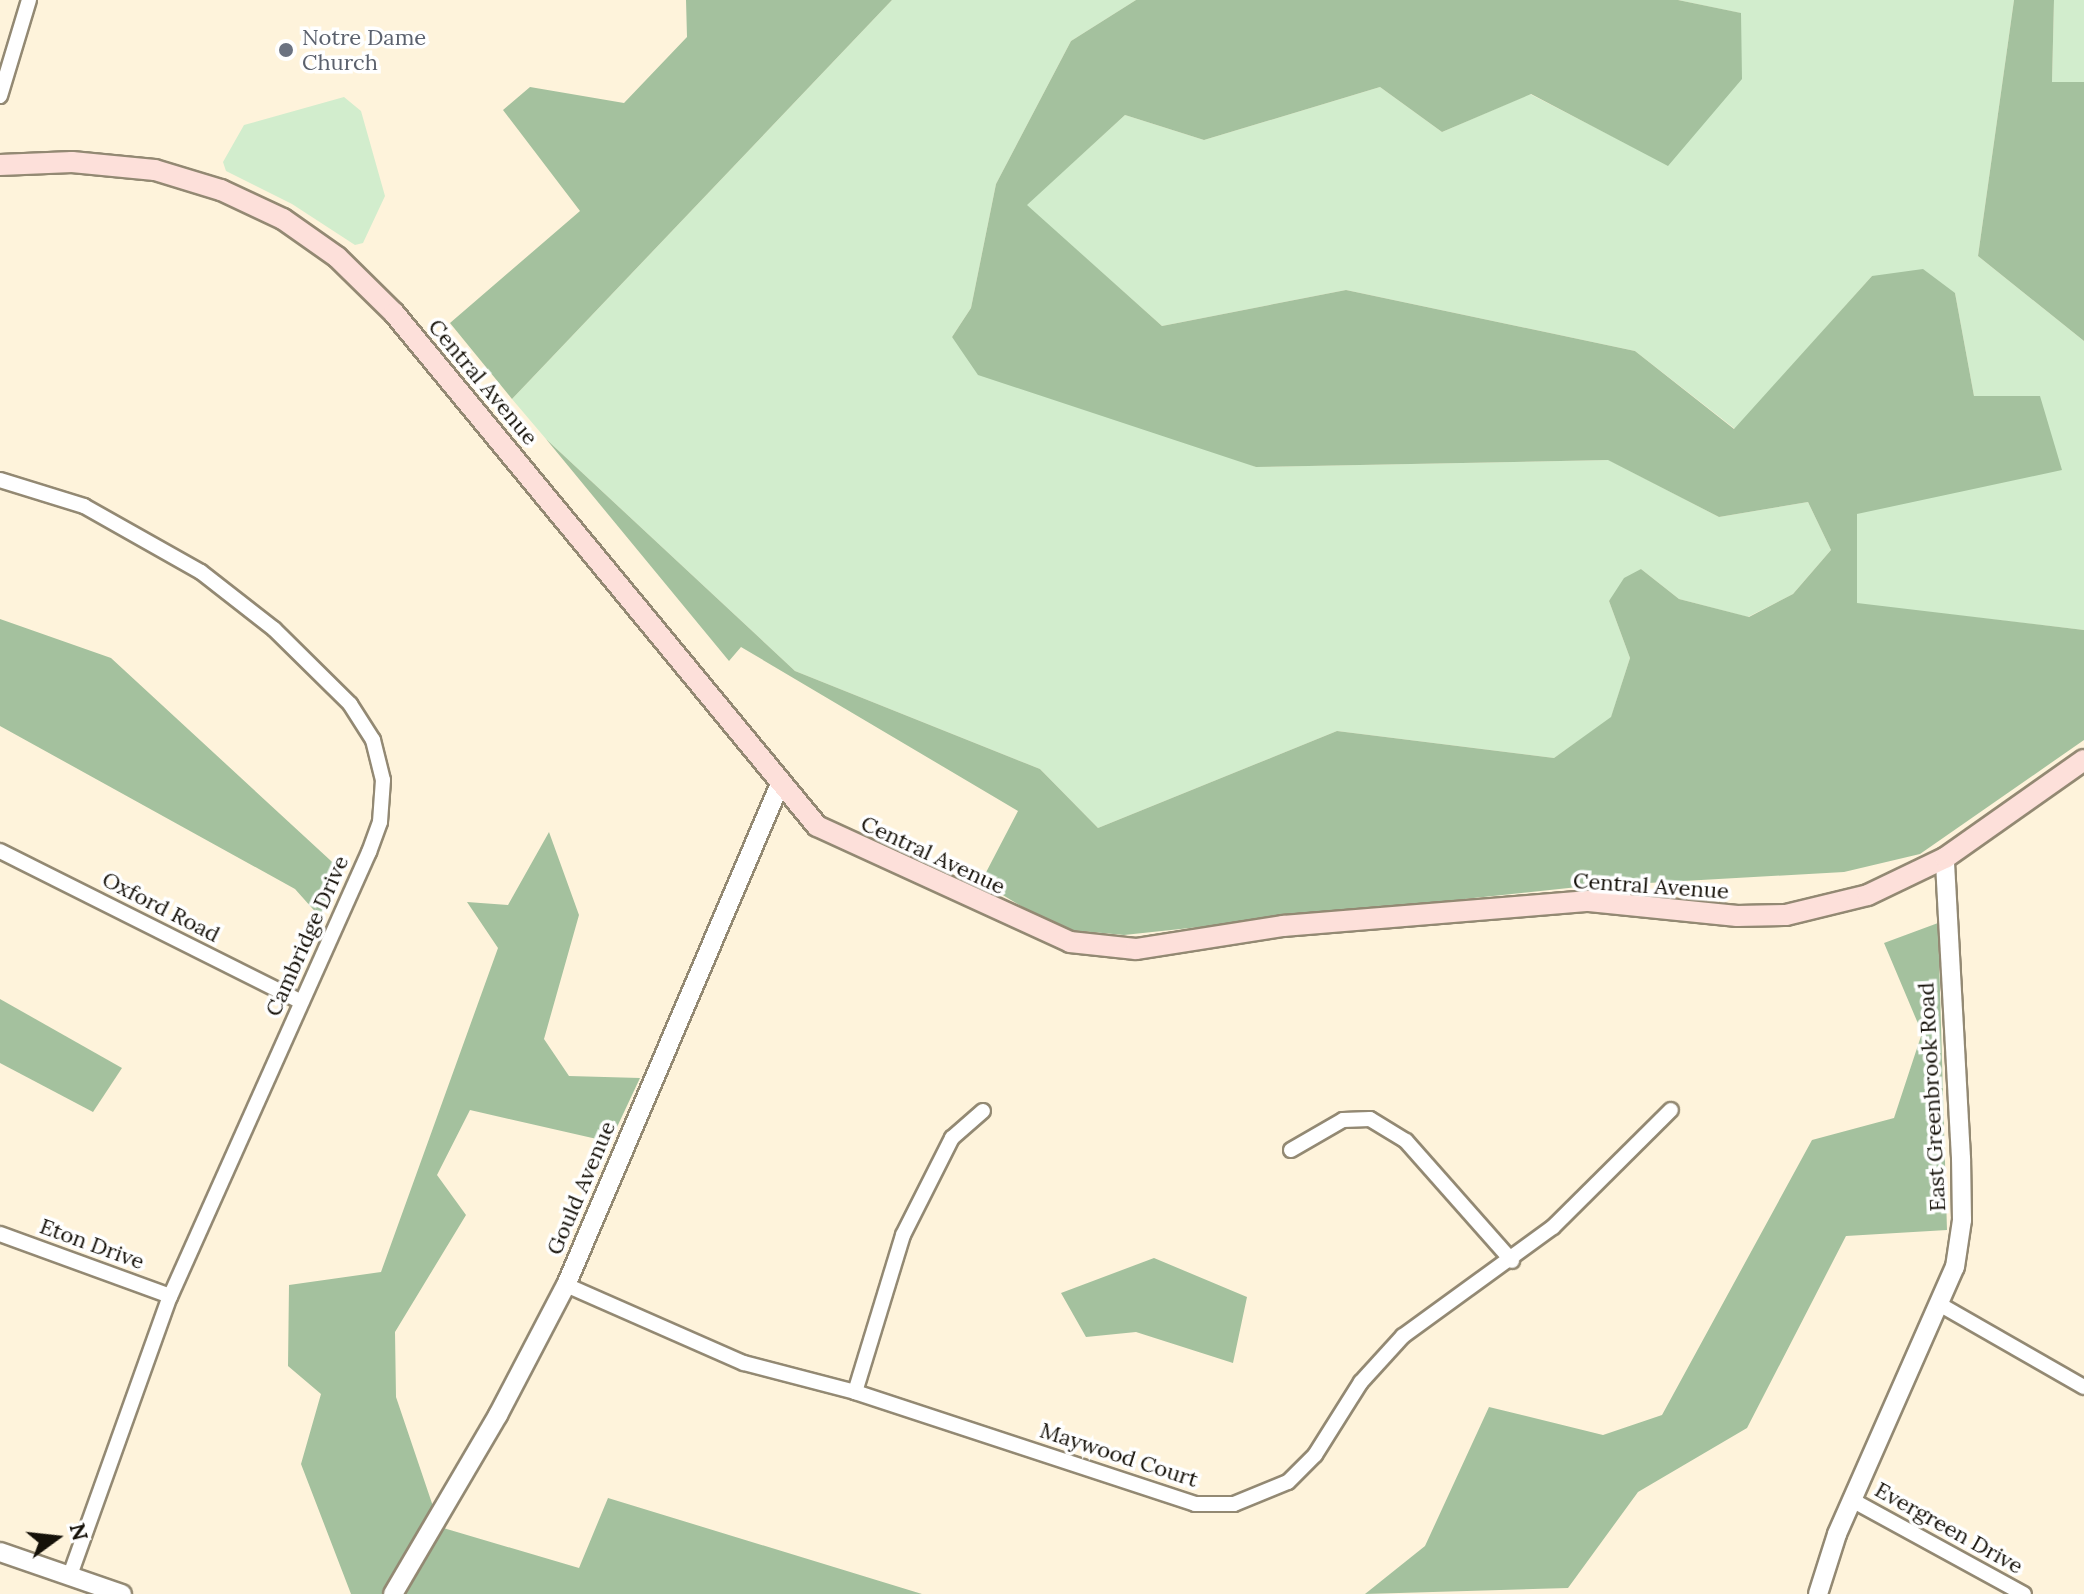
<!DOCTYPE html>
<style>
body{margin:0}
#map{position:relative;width:2084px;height:1594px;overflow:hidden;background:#fef3db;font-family:Lora,serif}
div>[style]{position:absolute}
.green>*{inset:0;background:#d2edcd}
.forest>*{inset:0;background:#a4c19e}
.roads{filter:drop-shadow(2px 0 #938973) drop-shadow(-2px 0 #938973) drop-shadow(0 2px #938973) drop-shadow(0 -2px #938973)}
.minor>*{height:14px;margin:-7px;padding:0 7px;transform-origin:7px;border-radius:7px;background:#fff}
.tertiary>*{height:18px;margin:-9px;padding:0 9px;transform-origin:9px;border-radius:9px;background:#fff}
.secondary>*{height:20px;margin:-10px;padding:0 10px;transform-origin:10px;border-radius:10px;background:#fde0da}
.dots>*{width:22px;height:22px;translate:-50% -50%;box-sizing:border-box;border:4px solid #fff;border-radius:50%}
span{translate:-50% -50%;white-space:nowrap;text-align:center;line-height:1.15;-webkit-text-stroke:7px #fff;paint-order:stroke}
.worship-label{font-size:22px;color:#5b616d}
.left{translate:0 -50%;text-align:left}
.street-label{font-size:22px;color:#151109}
.north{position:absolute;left:16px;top:1498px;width:80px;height:80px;-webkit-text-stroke:6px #fff;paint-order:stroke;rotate:75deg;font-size:22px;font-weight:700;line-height:32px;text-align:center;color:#151109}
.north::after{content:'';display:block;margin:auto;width:28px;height:36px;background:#151109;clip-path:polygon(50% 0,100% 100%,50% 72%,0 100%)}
</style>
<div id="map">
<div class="green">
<div style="clip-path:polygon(892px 0,1136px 0,1071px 41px,996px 184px,971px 308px,952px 337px,1256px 467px,1609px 460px,1719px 517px,1808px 502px,1831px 550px,1793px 594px,1748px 617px,1679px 599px,1641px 569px,1609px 601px,1630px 658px,1611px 718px,1554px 758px,1337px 731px,1098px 828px,1040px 769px,795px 671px,546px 439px,512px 399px)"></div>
<div style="clip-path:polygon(1678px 0,2014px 0,1978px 256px,2084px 341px,2084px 630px,1857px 604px,1857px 514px,1974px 396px,1955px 293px,1872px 276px,1735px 429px,1635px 351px,1346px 290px,1162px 326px,1026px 205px,1125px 115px,1204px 140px,1380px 87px,1442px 132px,1530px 94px,1668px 165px,1740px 13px)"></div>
<div style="clip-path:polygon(2054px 0,2084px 0,2084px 82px,2052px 82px)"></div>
<div style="clip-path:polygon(344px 97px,361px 111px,385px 196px,363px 243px,355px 245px,292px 204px,226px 171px,223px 162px,244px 125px)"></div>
</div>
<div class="forest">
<div style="clip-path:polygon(686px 0,892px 0,512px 399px,450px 323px,580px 211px,503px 110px,530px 87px,624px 103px,687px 37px)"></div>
<div style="clip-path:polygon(1136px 0,1678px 0,1741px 13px,1742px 79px,1668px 166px,1531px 94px,1442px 132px,1380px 87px,1204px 140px,1125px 115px,1027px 205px,1162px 326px,1346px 290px,1635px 351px,1734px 429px,1872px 276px,1923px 269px,1955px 293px,1974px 396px,2040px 396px,2062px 470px,1857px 514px,1857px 603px,2084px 630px,2084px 740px,1920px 854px,1844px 872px,1578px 887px,1124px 935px,1059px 929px,981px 882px,1018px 811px,741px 647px,729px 661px,546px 439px,795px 671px,1040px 769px,1098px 828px,1337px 731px,1554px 758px,1611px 717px,1630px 658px,1609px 601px,1624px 578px,1641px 569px,1679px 599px,1749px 617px,1793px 594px,1831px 550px,1808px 502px,1719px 517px,1608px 460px,1256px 467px,978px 375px,952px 337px,971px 308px,996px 184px,1071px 41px)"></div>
<div style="clip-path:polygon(2014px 0,2054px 0,2052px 82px,2084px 82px,2084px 341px,1978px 256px)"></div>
<div style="clip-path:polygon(0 619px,111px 658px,343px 872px,320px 917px,295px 889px,0 726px)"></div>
<div style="clip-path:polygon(549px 832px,579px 915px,544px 1039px,569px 1076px,640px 1078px,610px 1142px,470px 1110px,437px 1175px,466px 1215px,395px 1332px,396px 1397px,440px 1527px,579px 1568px,608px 1498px,922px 1594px,351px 1594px,301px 1464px,321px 1394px,288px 1366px,289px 1285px,381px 1272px,498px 948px,467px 902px,508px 905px)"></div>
<div style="clip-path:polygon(1938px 923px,1947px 1230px,1846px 1236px,1747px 1428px,1638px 1492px,1568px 1588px,1365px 1594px,1425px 1546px,1489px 1407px,1603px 1435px,1662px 1415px,1812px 1140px,1894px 1118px,1922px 1033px,1884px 943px)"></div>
<div style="clip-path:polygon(0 999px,122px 1068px,93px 1112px,0 1063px)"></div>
<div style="clip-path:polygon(1154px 1258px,1247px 1297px,1233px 1363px,1136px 1332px,1086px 1337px,1061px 1293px)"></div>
</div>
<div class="roads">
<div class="minor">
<div style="left:0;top:96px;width:100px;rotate:-73.2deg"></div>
<div style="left:0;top:480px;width:88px;rotate:17.2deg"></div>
<div style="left:84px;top:506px;width:134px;rotate:29.4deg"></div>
<div style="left:201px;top:572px;width:93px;rotate:38deg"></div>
<div style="left:274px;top:629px;width:107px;rotate:44.6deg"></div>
<div style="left:350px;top:704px;width:43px;rotate:57.4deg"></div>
<div style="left:373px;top:740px;width:41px;rotate:76deg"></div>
<div style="left:383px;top:780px;width:42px;rotate:94.1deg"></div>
<div style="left:380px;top:822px;width:32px;rotate:110deg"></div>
<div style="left:369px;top:852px;width:487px;rotate:114.1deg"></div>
<div style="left:170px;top:1296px;width:297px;rotate:109.7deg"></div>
<div style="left:0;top:851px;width:337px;rotate:26.6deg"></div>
<div style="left:1291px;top:1150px;width:60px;rotate:-30deg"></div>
<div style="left:1343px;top:1120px;width:27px;rotate:-2deg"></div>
<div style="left:1370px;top:1119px;width:42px;rotate:31.4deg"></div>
<div style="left:1406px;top:1141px;width:160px;rotate:48.5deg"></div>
<div style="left:0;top:1234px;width:181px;rotate:20deg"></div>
<div style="left:566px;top:1285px;width:194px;rotate:23.7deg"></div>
<div style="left:744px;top:1363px;width:115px;rotate:14.6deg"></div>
<div style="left:855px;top:1392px;width:358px;rotate:18.2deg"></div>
<div style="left:1195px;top:1504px;width:39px"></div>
<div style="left:1234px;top:1504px;width:58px;rotate:-22.2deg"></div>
<div style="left:1288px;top:1482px;width:38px;rotate:-45deg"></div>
<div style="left:1315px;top:1455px;width:86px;rotate:-57.8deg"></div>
<div style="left:1361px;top:1382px;width:62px;rotate:-47.6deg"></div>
<div style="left:1403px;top:1336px;width:185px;rotate:-36deg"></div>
<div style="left:1553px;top:1227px;width:166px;rotate:-44.8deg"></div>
<div style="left:1939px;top:1304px;width:167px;rotate:29.8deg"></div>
<div style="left:855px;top:1392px;width:164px;rotate:-73deg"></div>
<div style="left:903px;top:1235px;width:109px;rotate:-63.2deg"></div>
<div style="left:952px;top:1138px;width:41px;rotate:-41.1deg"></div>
<div style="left:1852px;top:1500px;width:196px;rotate:28.7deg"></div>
</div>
<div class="tertiary">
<div style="left:0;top:1552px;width:129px;rotate:19deg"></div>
<div style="left:393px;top:1594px;width:208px;rotate:-59.6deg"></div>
<div style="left:498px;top:1415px;width:147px;rotate:-62.4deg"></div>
<div style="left:566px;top:1285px;width:545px;rotate:-66.87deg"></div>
<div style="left:1818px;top:1594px;width:63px;rotate:-72.4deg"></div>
<div style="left:1837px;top:1534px;width:292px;rotate:-66.2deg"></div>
<div style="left:1955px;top:1267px;width:48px;rotate:-81.5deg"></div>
<div style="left:1962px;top:1220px;width:62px;rotate:-90.9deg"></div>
<div style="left:1961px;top:1158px;width:300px;rotate:-93.1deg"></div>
</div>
<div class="secondary">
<div style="left:0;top:165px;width:72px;rotate:-2.4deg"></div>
<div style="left:72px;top:162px;width:83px;rotate:5.5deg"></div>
<div style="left:155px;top:170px;width:69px;rotate:16.9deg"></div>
<div style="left:221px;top:190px;width:68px;rotate:25.1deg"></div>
<div style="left:283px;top:219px;width:66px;rotate:35.1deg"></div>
<div style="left:337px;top:257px;width:80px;rotate:44.5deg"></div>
<div style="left:394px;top:313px;width:665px;rotate:50.49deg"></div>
<div style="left:817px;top:826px;width:278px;rotate:24.6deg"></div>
<div style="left:1070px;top:942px;width:66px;rotate:6.1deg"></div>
<div style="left:1136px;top:949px;width:149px;rotate:-8.9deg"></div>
<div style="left:1283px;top:926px;width:307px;rotate:-4.7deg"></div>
<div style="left:1589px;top:901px;width:149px;rotate:5.8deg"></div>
<div style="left:1737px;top:916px;width:49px;rotate:-1.2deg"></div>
<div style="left:1786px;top:915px;width:84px;rotate:-13.7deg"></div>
<div style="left:1868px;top:895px;width:85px;rotate:-25.7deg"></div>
<div style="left:1945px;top:858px;width:170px;rotate:-35.2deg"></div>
</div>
</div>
<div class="dots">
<div style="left:286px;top:50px;background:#6b7280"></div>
</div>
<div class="worship-label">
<span class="left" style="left:302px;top:50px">Notre Dame<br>Church</span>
</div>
<div class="street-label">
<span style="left:483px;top:382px;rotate:50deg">Central Avenue</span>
<span style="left:933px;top:855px;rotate:25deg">Central Avenue</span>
<span style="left:1651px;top:886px;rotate:4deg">Central Avenue</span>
<span style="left:161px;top:907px;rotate:27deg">Oxford Road</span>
<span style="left:307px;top:936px;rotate:-66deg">Cambridge Drive</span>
<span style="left:1932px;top:1097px;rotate:-93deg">East Greenbrook Road</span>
<span style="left:581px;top:1188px;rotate:-67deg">Gould Avenue</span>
<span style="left:92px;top:1244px;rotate:20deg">Eton Drive</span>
<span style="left:1119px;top:1455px;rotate:18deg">Maywood Court</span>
<span style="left:1949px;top:1528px;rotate:29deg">Evergreen Drive</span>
</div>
<div class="north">N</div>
</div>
